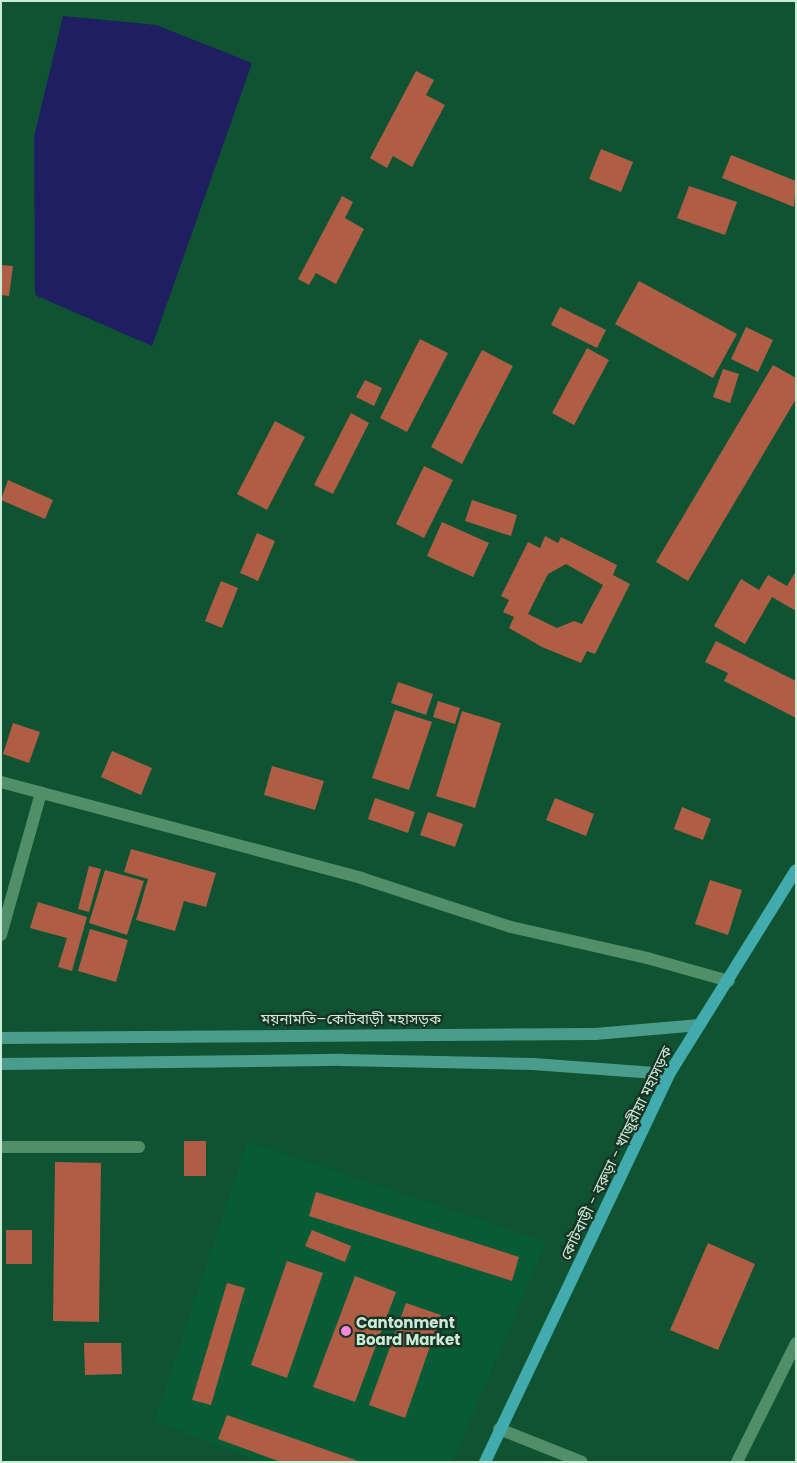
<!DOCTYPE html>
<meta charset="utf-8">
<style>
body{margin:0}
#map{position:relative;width:797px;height:1463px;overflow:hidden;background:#0f5332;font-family:Poppins,"Noto Sans Bengali",sans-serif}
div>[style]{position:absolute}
.built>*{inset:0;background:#075b35}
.water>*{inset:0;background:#1f1e60}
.building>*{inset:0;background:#b05d46}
.minor>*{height:12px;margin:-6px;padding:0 6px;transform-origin:6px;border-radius:6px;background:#518f6a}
.secondary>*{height:12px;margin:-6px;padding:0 6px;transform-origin:6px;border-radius:6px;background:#4a9d8c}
.primary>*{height:12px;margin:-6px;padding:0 6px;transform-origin:6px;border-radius:6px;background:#42abae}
.dots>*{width:14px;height:14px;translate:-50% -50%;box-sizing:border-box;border:2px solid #183323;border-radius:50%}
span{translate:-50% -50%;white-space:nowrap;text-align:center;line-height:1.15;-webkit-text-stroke:4.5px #183323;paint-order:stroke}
.street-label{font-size:15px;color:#ccebd7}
.poi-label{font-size:15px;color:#ccebd7;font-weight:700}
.left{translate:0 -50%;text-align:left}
.frame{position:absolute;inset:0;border:2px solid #ccebd7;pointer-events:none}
</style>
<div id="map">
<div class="built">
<div style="clip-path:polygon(248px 1141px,546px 1242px,453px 1462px,261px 1462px,155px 1421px)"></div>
</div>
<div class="water">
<div style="clip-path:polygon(63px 16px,156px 25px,252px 63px,152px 346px,35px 295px,34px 137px)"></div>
</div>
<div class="building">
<div style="clip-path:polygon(416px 71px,434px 80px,426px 95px,445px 105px,412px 167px,393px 156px,387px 168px,370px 158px)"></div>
<div style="clip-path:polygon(601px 149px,633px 162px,621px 192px,589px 179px)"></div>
<div style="clip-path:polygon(731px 155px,796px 181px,794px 207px,722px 178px)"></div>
<div style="clip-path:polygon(689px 186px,737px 202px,725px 235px,677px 218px)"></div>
<div style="clip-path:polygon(342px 196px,353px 202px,345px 218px,364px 229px,336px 284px,316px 273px,309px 285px,298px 279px)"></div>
<div style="clip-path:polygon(1px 265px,13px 266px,9px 296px,1px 295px)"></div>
<div style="clip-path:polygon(639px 281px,737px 334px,713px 378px,615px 324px)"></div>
<div style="clip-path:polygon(560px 307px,606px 330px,597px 348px,551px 325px)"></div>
<div style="clip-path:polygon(746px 327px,773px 340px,758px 372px,731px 359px)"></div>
<div style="clip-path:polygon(420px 339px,448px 353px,407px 432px,380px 418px)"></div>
<div style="clip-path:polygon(587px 348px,609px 360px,574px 425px,552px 413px)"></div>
<div style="clip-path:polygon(482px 350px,513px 366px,462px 464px,431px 447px)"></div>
<div style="clip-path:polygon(773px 365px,796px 378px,796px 399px,688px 581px,656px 562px)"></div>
<div style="clip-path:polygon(723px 369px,739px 374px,730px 403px,713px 397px)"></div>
<div style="clip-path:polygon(365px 380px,382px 388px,374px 406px,356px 397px)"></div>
<div style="clip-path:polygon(351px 413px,369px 423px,333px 494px,314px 485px)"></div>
<div style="clip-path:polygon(275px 421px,305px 437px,267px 510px,237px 494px)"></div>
<div style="clip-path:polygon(424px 466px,453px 480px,424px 538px,396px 524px)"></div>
<div style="clip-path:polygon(8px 480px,53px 500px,45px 519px,1px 500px)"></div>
<div style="clip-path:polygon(472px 500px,517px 515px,511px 536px,465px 521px)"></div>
<div style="clip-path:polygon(442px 522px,489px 543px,473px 577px,427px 556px)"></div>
<div style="clip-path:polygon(257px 533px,275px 541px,258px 581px,240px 573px)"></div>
<div style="clip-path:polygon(evenodd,545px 536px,558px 543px,561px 537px,617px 565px,613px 575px,630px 584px,595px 654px,587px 651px,581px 663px,542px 647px,509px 628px,514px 617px,503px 612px,509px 600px,501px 596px,528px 542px,540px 548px,545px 536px,566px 564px,603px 585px,582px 624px,574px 621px,557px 628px,528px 614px,548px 574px,566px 564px)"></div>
<div style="clip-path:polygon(796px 571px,796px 611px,772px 597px,745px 644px,714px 626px,741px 579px,759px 590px,768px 575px,787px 586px)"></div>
<div style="clip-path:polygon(221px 581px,238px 588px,222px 628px,205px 621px)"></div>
<div style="clip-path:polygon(716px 641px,796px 681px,796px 718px,724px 681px,728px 673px,705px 662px)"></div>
<div style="clip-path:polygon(398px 682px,433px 694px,426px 715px,391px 703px)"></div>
<div style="clip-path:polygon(438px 701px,460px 708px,455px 724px,433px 717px)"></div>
<div style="clip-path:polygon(395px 710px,432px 722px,409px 790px,372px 778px)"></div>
<div style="clip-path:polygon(462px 711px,501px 723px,475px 808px,436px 796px)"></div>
<div style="clip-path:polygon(13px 723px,40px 732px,29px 763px,3px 754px)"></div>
<div style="clip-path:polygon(112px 751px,152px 768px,141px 795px,101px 777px)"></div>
<div style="clip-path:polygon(272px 766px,324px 781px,315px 810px,264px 795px)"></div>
<div style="clip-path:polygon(375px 798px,415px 812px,408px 833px,368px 819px)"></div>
<div style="clip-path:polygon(555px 798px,594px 814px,586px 836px,546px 820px)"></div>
<div style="clip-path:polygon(682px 807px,711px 819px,703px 840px,674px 829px)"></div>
<div style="clip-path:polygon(428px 812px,463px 824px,455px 847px,420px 835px)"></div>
<div style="clip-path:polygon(131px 849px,216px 873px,206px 907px,184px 901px,175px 931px,136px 920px,148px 879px,124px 872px)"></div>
<div style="clip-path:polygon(89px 866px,101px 869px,89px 912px,78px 909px)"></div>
<div style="clip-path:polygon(105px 870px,144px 881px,127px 935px,89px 923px)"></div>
<div style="clip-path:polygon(710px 880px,742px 890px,728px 935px,695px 924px)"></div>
<div style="clip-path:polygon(38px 902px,87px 917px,72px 971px,58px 967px,67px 938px,30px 928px)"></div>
<div style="clip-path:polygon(90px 929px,128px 940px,116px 982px,78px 971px)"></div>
<div style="clip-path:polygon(184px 1141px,206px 1141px,206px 1176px,184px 1176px)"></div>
<div style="clip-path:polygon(55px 1162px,101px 1163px,99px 1322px,53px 1321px)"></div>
<div style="clip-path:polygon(316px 1192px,519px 1257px,512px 1281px,309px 1216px)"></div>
<div style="clip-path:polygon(6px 1230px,32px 1230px,32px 1264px,6px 1264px)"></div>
<div style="clip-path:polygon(312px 1230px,351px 1246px,345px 1262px,305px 1246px)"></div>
<div style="clip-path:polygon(708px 1243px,755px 1264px,718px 1350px,670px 1330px)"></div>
<div style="clip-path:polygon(287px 1261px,323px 1273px,287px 1378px,251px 1365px)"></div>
<div style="clip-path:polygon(355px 1276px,396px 1292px,355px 1402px,313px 1387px)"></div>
<div style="clip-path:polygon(227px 1283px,245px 1288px,211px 1405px,192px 1400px)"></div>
<div style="clip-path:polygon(406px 1303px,441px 1315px,405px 1418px,369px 1405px)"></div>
<div style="clip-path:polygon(84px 1343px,121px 1343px,122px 1374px,85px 1375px)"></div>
<div style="clip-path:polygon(227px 1415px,358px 1461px,358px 1462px,281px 1462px,218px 1439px)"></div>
</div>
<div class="minor">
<div style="left:1px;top:782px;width:373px;rotate:14.9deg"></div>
<div style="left:361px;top:878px;width:158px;rotate:18.1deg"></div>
<div style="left:511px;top:927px;width:139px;rotate:12.8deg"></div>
<div style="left:647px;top:958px;width:85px;rotate:15.7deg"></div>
<div style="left:1px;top:935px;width:148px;rotate:-74.3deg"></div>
<div style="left:1px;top:1147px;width:138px"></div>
<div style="left:499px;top:1429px;width:89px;rotate:21.7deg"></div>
<div style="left:737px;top:1462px;width:133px;rotate:-63.6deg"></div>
</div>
<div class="secondary">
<div style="left:1px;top:1038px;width:594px;rotate:-0.39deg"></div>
<div style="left:595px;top:1034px;width:105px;rotate:-4.9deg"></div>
<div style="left:1px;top:1064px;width:341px;rotate:-0.7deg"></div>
<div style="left:342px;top:1060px;width:191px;rotate:1.2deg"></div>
<div style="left:533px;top:1064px;width:136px;rotate:4.2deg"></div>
</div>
<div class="primary">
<div style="left:485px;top:1462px;width:429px;rotate:-64.6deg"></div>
<div style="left:669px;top:1074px;width:240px;rotate:-58.1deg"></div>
</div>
<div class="dots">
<div style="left:346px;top:1331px;background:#fd86e1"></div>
</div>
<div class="street-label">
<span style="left:351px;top:1019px">ময়নামতি–কোটবাড়ী মহাসড়ক</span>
<span style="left:616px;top:1153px;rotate:-64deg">কোটবাড়ী - বরুড়া - খাজুরীয়া মহাসড়ক</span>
</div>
<div class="poi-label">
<span class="left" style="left:356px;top:1331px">Cantonment<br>Board Market</span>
</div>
<div class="frame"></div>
</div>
